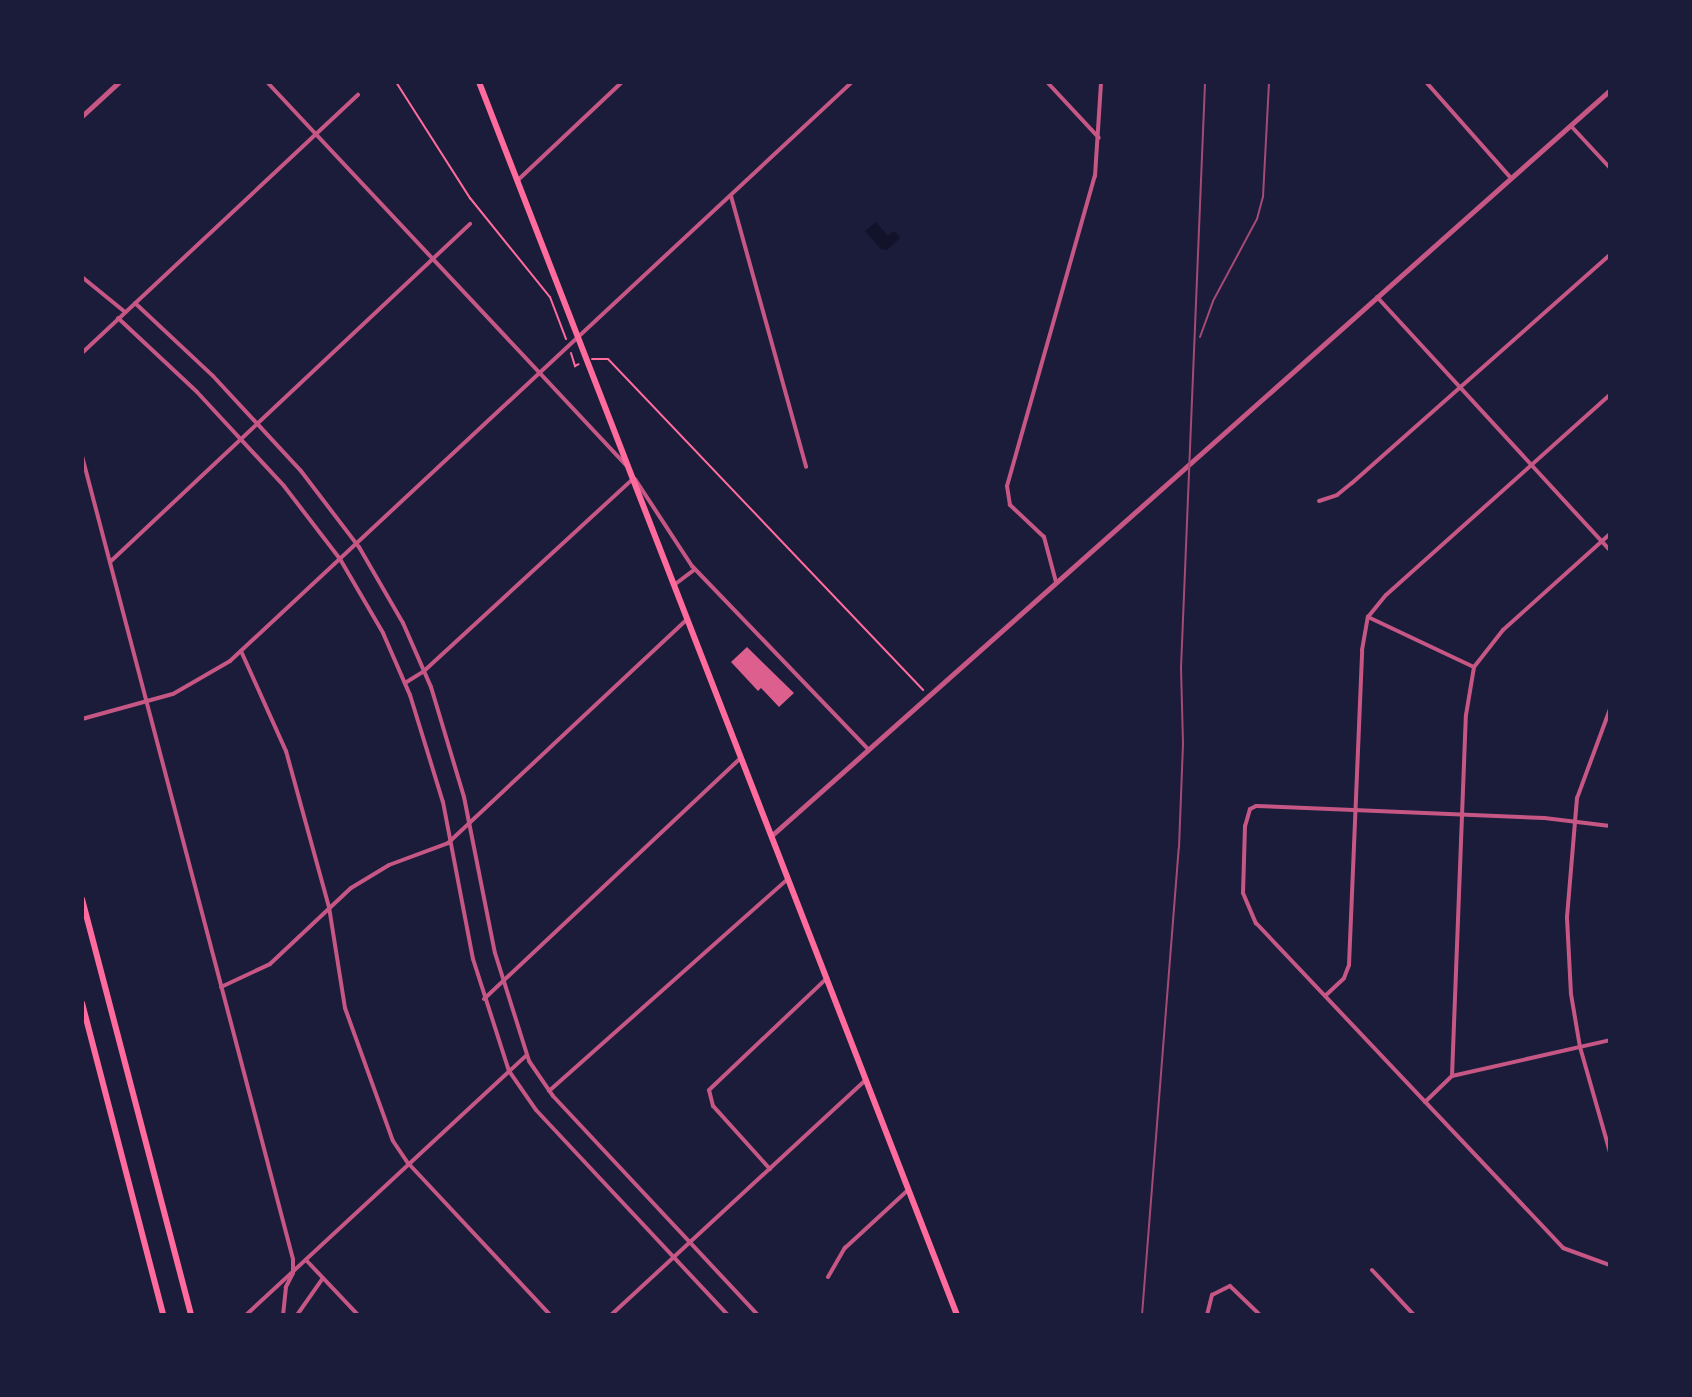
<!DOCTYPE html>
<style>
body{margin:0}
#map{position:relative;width:1692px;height:1397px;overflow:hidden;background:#1b1b3a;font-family:Overpass,sans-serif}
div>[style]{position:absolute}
.water>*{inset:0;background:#12122b}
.building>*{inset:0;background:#dd5f8e}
.path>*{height:2px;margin:-1px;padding:0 1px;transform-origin:1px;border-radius:1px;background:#ff6b9d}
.minor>*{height:4px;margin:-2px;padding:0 2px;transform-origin:2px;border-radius:2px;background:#c65784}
.tertiary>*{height:5px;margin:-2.5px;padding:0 2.5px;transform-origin:2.5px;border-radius:2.5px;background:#c65784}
.primary>*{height:6px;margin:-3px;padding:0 3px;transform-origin:3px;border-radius:3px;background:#ff6b9d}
.trunk>*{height:6px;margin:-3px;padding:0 3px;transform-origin:3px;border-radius:3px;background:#ff6b9d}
.rail>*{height:2px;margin:-1px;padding:0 1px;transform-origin:1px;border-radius:1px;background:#a44b75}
span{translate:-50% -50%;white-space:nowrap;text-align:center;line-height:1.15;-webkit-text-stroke:8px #1b1b3a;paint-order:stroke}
.frame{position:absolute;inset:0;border:84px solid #1b1b3a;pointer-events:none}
</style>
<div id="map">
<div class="water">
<div style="clip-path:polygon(876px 222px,888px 236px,894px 231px,900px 238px,887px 250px,881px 249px,865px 231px)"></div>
</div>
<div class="building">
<div style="clip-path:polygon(747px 647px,794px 693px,779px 707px,761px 688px,758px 691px,731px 662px)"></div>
</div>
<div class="path">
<div style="left:396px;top:82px;width:138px;rotate:57.5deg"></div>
<div style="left:470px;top:198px;width:127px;rotate:51.1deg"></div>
<div style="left:550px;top:297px;width:45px;rotate:69.1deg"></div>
<div style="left:571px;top:353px;width:14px;rotate:73deg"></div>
<div style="left:575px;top:366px;width:4px;rotate:-27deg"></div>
<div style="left:592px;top:359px;width:16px"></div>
<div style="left:608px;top:359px;width:457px;rotate:46.4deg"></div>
</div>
<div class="minor">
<div style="left:267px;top:82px;width:525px;rotate:46.85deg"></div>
<div style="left:1047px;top:82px;width:76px;rotate:47.1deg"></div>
<div style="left:1426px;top:82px;width:128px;rotate:48.5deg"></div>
<div style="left:1571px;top:126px;width:57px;rotate:47.1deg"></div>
<div style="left:518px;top:180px;width:143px;rotate:-43.3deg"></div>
<div style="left:731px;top:196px;width:281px;rotate:74.5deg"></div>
<div style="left:82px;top:277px;width:55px;rotate:39.1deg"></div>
<div style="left:1377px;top:297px;width:344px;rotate:47.4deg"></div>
<div style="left:135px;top:303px;width:107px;rotate:43.1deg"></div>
<div style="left:213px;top:376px;width:129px;rotate:47.2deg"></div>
<div style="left:301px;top:471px;width:96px;rotate:52.7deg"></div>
<div style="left:359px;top:547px;width:88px;rotate:59.9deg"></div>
<div style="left:403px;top:623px;width:70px;rotate:66.4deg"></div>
<div style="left:431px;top:687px;width:115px;rotate:73.3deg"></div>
<div style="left:464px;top:797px;width:159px;rotate:78.8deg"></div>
<div style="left:495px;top:953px;width:113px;rotate:72.5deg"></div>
<div style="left:529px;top:1061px;width:42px;rotate:55.6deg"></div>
<div style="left:553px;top:1096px;width:300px;rotate:46.9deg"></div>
<div style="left:118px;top:318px;width:108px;rotate:43.1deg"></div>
<div style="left:197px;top:392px;width:128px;rotate:47.2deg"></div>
<div style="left:284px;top:486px;width:92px;rotate:52.5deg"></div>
<div style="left:340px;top:559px;width:86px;rotate:59.8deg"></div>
<div style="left:383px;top:633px;width:68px;rotate:66.5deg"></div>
<div style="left:410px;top:695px;width:112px;rotate:72.9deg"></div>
<div style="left:443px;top:802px;width:160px;rotate:79.2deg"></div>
<div style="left:473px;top:959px;width:118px;rotate:72.2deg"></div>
<div style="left:509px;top:1071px;width:47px;rotate:55.3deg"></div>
<div style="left:536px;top:1110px;width:281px;rotate:46.9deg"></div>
<div style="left:82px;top:353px;width:378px;rotate:-43.1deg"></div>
<div style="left:82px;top:456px;width:830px;rotate:75.28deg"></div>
<div style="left:293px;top:1259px;width:14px;rotate:90deg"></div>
<div style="left:293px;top:1273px;width:16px;rotate:117deg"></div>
<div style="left:286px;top:1287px;width:28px;rotate:96deg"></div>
<div style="left:635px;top:479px;width:104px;rotate:56.8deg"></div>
<div style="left:692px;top:566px;width:254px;rotate:46.1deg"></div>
<div style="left:1319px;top:501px;width:19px;rotate:-18deg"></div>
<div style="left:1337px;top:495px;width:19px;rotate:-39deg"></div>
<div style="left:1352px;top:483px;width:344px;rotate:-41.5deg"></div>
<div style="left:110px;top:562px;width:494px;rotate:-43.2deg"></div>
<div style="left:1056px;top:582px;width:47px;rotate:-104.9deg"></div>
<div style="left:1044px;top:537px;width:47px;rotate:-136.7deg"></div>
<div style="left:1010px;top:505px;width:19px;rotate:-99deg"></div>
<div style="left:1007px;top:486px;width:322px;rotate:-74.2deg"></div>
<div style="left:1095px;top:176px;width:94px;rotate:-86.3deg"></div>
<div style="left:674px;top:585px;width:26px;rotate:-37deg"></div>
<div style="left:1368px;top:617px;width:117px;rotate:25.3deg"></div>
<div style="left:241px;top:651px;width:110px;rotate:65.8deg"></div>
<div style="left:286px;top:751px;width:162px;rotate:74.6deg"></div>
<div style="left:329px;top:907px;width:102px;rotate:81deg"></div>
<div style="left:345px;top:1008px;width:141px;rotate:70.2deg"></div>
<div style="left:393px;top:1141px;width:27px;rotate:56deg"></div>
<div style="left:408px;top:1163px;width:208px;rotate:46.9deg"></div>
<div style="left:405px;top:683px;width:22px;rotate:-32deg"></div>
<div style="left:424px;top:671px;width:282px;rotate:-42.6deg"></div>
<div style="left:1610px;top:709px;width:95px;rotate:110.3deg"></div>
<div style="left:1577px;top:798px;width:120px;rotate:94.8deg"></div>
<div style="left:1567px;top:918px;width:76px;rotate:87deg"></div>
<div style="left:1571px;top:994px;width:54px;rotate:80.4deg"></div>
<div style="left:1580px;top:1047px;width:109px;rotate:74.1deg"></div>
<div style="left:82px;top:719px;width:94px;rotate:-15.4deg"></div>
<div style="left:173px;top:694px;width:66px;rotate:-30.1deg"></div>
<div style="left:230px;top:661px;width:850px;rotate:-42.95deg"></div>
<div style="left:1610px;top:826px;width:66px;rotate:-173.1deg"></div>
<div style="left:1544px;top:818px;width:288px;rotate:-177.6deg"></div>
<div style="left:1256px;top:806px;width:7px;rotate:153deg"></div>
<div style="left:1250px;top:809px;width:18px;rotate:106deg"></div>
<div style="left:1245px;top:826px;width:67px;rotate:91.7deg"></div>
<div style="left:1243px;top:893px;width:33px;rotate:67deg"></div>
<div style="left:1256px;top:923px;width:447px;rotate:46.6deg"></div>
<div style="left:1563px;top:1248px;width:50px;rotate:19.9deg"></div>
<div style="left:221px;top:987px;width:54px;rotate:-25.1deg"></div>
<div style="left:270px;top:964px;width:111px;rotate:-43.2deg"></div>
<div style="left:351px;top:888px;width:44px;rotate:-31.2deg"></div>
<div style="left:389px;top:865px;width:63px;rotate:-20.4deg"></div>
<div style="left:448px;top:843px;width:326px;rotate:-43.1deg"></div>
<div style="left:1325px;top:996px;width:26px;rotate:-43deg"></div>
<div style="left:1344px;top:978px;width:14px;rotate:-69deg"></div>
<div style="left:1349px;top:965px;width:315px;rotate:-87.6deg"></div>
<div style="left:1362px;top:650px;width:34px;rotate:-80deg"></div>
<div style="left:1368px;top:617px;width:28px;rotate:-51deg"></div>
<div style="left:1386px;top:595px;width:300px;rotate:-41.8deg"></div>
<div style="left:484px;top:999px;width:351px;rotate:-43.2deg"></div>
<div style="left:1452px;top:1076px;width:361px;rotate:-87.8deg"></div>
<div style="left:1466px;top:715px;width:49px;rotate:-80.5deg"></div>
<div style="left:1474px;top:667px;width:47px;rotate:-51.9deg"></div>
<div style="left:1503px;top:630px;width:144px;rotate:-41.9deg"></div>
<div style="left:549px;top:1091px;width:318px;rotate:-41.6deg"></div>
<div style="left:1425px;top:1102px;width:37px;rotate:-44deg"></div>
<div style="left:1452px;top:1076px;width:162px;rotate:-12.8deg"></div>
<div style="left:770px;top:1169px;width:85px;rotate:-132.1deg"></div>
<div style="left:713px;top:1106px;width:16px;rotate:-104deg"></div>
<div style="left:709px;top:1090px;width:160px;rotate:-43.5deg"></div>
<div style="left:306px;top:1260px;width:76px;rotate:46.6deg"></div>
<div style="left:1372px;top:1270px;width:62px;rotate:47deg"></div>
<div style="left:828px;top:1277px;width:34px;rotate:-60deg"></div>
<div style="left:845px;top:1248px;width:86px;rotate:-42.6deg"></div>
<div style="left:246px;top:1315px;width:381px;rotate:-42.8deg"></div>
<div style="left:297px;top:1315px;width:45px;rotate:-54.9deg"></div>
<div style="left:611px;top:1315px;width:345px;rotate:-42.7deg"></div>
<div style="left:1207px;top:1315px;width:21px;rotate:-76deg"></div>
<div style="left:1212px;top:1295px;width:20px;rotate:-27deg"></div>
<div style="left:1230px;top:1286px;width:42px;rotate:44deg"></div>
</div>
<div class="tertiary">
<div style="left:82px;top:116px;width:50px;rotate:-42.6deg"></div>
<div style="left:771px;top:836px;width:1123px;rotate:-41.64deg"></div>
</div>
<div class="primary">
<div style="left:479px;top:82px;width:1322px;rotate:68.81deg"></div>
</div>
<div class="trunk">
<div style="left:82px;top:899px;width:430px;rotate:75.3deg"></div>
<div style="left:82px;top:1003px;width:322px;rotate:75.4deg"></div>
</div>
<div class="rail">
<div style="left:1200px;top:337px;width:38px;rotate:-70deg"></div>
<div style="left:1213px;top:301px;width:93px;rotate:-61.8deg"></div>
<div style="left:1257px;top:219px;width:23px;rotate:-75deg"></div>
<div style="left:1263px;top:197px;width:115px;rotate:-87deg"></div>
<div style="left:1142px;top:1315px;width:468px;rotate:-85.5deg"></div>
<div style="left:1179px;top:848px;width:104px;rotate:-87.8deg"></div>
<div style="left:1183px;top:744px;width:76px;rotate:-91.5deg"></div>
<div style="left:1181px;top:668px;width:586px;rotate:-87.65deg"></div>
</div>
<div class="frame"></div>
</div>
